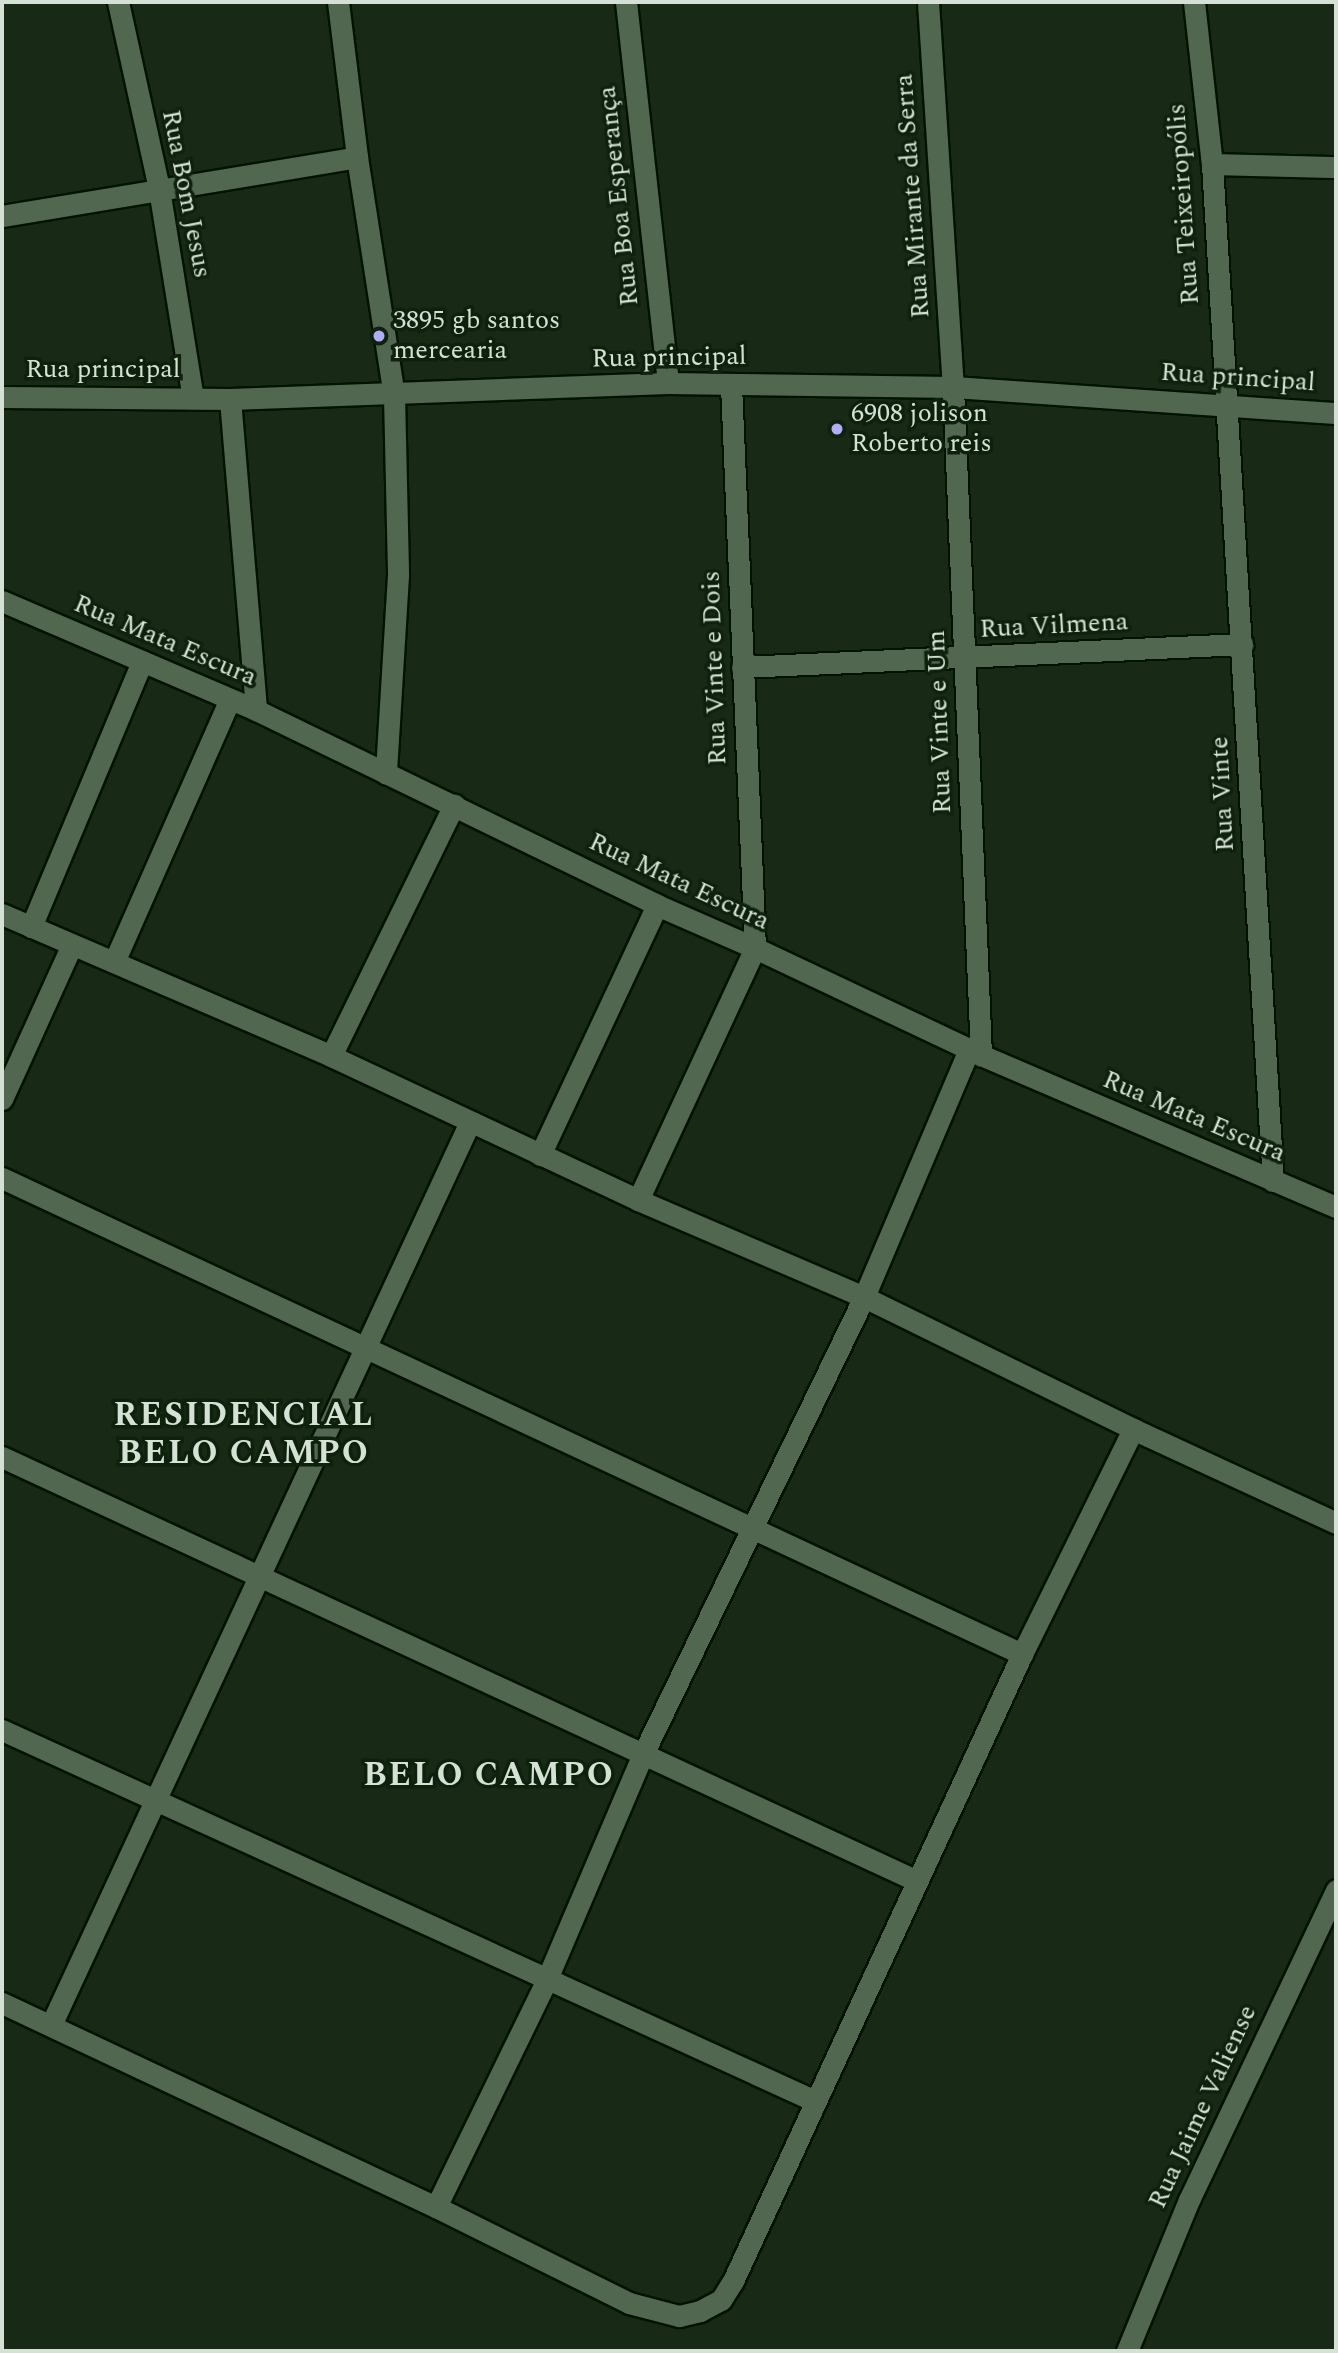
<!DOCTYPE html>
<meta charset="utf-8">
<style>
body{margin:0}
#map{position:relative;width:1338px;height:2353px;overflow:hidden;background:#182a16;font-family:Spectral,serif}
div>[style]{position:absolute}
.roads{filter:drop-shadow(2px 0 #031302) drop-shadow(-2px 0 #031302) drop-shadow(0 2px #031302) drop-shadow(0 -2px #031302)}
.minor>*{height:21px;margin:-10.5px;padding:0 10.5px;transform-origin:10.5px;border-radius:10.5px;background:#526750}
.dots>*{width:19px;height:19px;translate:-50% -50%;box-sizing:border-box;border:4px solid #0e210d;border-radius:50%}
span{translate:-50% -50%;white-space:nowrap;text-align:center;line-height:1.15;-webkit-text-stroke:7px #0e210d;paint-order:stroke}
.street-label{font-size:26px;color:#d5e1d4}
.poi-label{font-size:26px;color:#d5e1d4}
.left{translate:0 -50%;text-align:left}
.district-label{font-size:33px;color:#d5e1d4;font-weight:700;letter-spacing:2px}
.frame{position:absolute;inset:0;border:4px solid #d5e1d4;pointer-events:none}
</style>
<div id="map">
<div class="roads">
<div class="minor">
<div style="left:118px;top:2px;width:191px;rotate:77.6deg"></div>
<div style="left:159px;top:189px;width:212px;rotate:80.8deg"></div>
<div style="left:338px;top:2px;width:156px;rotate:83deg"></div>
<div style="left:357px;top:157px;width:241px;rotate:81.2deg"></div>
<div style="left:394px;top:395px;width:180px;rotate:88.7deg"></div>
<div style="left:398px;top:575px;width:199px;rotate:93.5deg"></div>
<div style="left:626px;top:2px;width:383px;rotate:83.7deg"></div>
<div style="left:928px;top:2px;width:386px;rotate:86.3deg"></div>
<div style="left:953px;top:387px;width:669px;rotate:87.6deg"></div>
<div style="left:1194px;top:2px;width:163px;rotate:83.7deg"></div>
<div style="left:1212px;top:164px;width:1019px;rotate:86.57deg"></div>
<div style="left:1212px;top:164px;width:124px;rotate:1.4deg"></div>
<div style="left:2px;top:216px;width:360px;rotate:-9.4deg"></div>
<div style="left:2px;top:397px;width:228px;rotate:0.5deg"></div>
<div style="left:230px;top:399px;width:438px;rotate:-2.1deg"></div>
<div style="left:668px;top:383px;width:285px;rotate:0.8deg"></div>
<div style="left:953px;top:387px;width:384px;rotate:3.9deg"></div>
<div style="left:230px;top:399px;width:312px;rotate:85.2deg"></div>
<div style="left:2px;top:601px;width:276px;rotate:23.2deg"></div>
<div style="left:256px;top:710px;width:446px;rotate:25.9deg"></div>
<div style="left:657px;top:905px;width:107px;rotate:23.7deg"></div>
<div style="left:755px;top:948px;width:250px;rotate:25.3deg"></div>
<div style="left:981px;top:1055px;width:386px;rotate:23.2deg"></div>
<div style="left:742px;top:667px;width:501px;rotate:-2.63deg"></div>
<div style="left:2px;top:914px;width:358px;rotate:23.3deg"></div>
<div style="left:331px;top:1056px;width:339px;rotate:25.1deg"></div>
<div style="left:638px;top:1200px;width:246px;rotate:23.2deg"></div>
<div style="left:864px;top:1297px;width:300px;rotate:26.1deg"></div>
<div style="left:1133px;top:1429px;width:224px;rotate:24.8deg"></div>
<div style="left:31px;top:927px;width:288px;rotate:-67.3deg"></div>
<div style="left:114px;top:962px;width:287px;rotate:-66.2deg"></div>
<div style="left:331px;top:1056px;width:280px;rotate:-63.9deg"></div>
<div style="left:2px;top:1099px;width:169px;rotate:-65.6deg"></div>
<div style="left:540px;top:1155px;width:276px;rotate:-64.9deg"></div>
<div style="left:2px;top:1178px;width:1126px;rotate:25.02deg"></div>
<div style="left:638px;top:1200px;width:278px;rotate:-65.1deg"></div>
<div style="left:755px;top:948px;width:564px;rotate:-92.44deg"></div>
<div style="left:2px;top:1457px;width:1008px;rotate:24.86deg"></div>
<div style="left:2px;top:1730px;width:894px;rotate:24.53deg"></div>
<div style="left:2px;top:2003px;width:480px;rotate:25.2deg"></div>
<div style="left:436px;top:2207px;width:216px;rotate:26.4deg"></div>
<div style="left:629px;top:2303px;width:52px;rotate:14.6deg"></div>
<div style="left:679px;top:2316px;width:22px;rotate:-13deg"></div>
<div style="left:700px;top:2311px;width:24px;rotate:-28deg"></div>
<div style="left:721px;top:2300px;width:22px;rotate:-58deg"></div>
<div style="left:733px;top:2281px;width:690px;rotate:-65.25deg"></div>
<div style="left:1022px;top:1654px;width:251px;rotate:-63.7deg"></div>
<div style="left:51px;top:2025px;width:995px;rotate:-65.11deg"></div>
<div style="left:436px;top:2207px;width:254px;rotate:-64deg"></div>
<div style="left:547px;top:1979px;width:245px;rotate:-66.9deg"></div>
<div style="left:643px;top:1754px;width:508px;rotate:-64.19deg"></div>
<div style="left:864px;top:1297px;width:268px;rotate:-67deg"></div>
<div style="left:1127px;top:2351px;width:163px;rotate:-67.7deg"></div>
<div style="left:1189px;top:2200px;width:343px;rotate:-64.6deg"></div>
</div>
</div>
<div class="dots">
<div style="left:379px;top:336px;background:#b2adf9"></div>
<div style="left:837px;top:429px;background:#b2adf9"></div>
</div>
<div class="street-label">
<span style="left:186px;top:194px;rotate:79deg">Rua Bom Jesus</span>
<span style="left:619px;top:196px;rotate:-96deg">Rua Boa Esperança</span>
<span style="left:913px;top:196px;rotate:-94deg">Rua Mirante da Serra</span>
<span style="left:1184px;top:204px;rotate:-94deg">Rua Teixeiropólis</span>
<span style="left:669px;top:358px;rotate:-1deg">Rua principal</span>
<span style="left:103px;top:370px">Rua principal</span>
<span style="left:1238px;top:378px;rotate:4deg">Rua principal</span>
<span style="left:1054px;top:626px;rotate:-3deg">Rua Vilmena</span>
<span style="left:165px;top:641px;rotate:23deg">Rua Mata Escura</span>
<span style="left:715px;top:668px;rotate:-92deg">Rua Vinte e Dois</span>
<span style="left:940px;top:722px;rotate:-92deg">Rua Vinte e Um</span>
<span style="left:1223px;top:794px;rotate:-93deg">Rua Vinte</span>
<span style="left:679px;top:882px;rotate:25deg">Rua Mata Escura</span>
<span style="left:1194px;top:1117px;rotate:23deg">Rua Mata Escura</span>
<span style="left:1203px;top:2107px;rotate:-65deg">Rua Jaime Valiense</span>
</div>
<div class="poi-label">
<span class="left" style="left:393px;top:336px">3895 gb santos<br>mercearia</span>
<span class="left" style="left:851px;top:429px">6908 jolison<br>Roberto reis</span>
</div>
<div class="district-label">
<span style="left:244px;top:1435px">RESIDENCIAL<br>BELO CAMPO</span>
<span style="left:489px;top:1776px">BELO CAMPO</span>
</div>
<div class="frame"></div>
</div>
